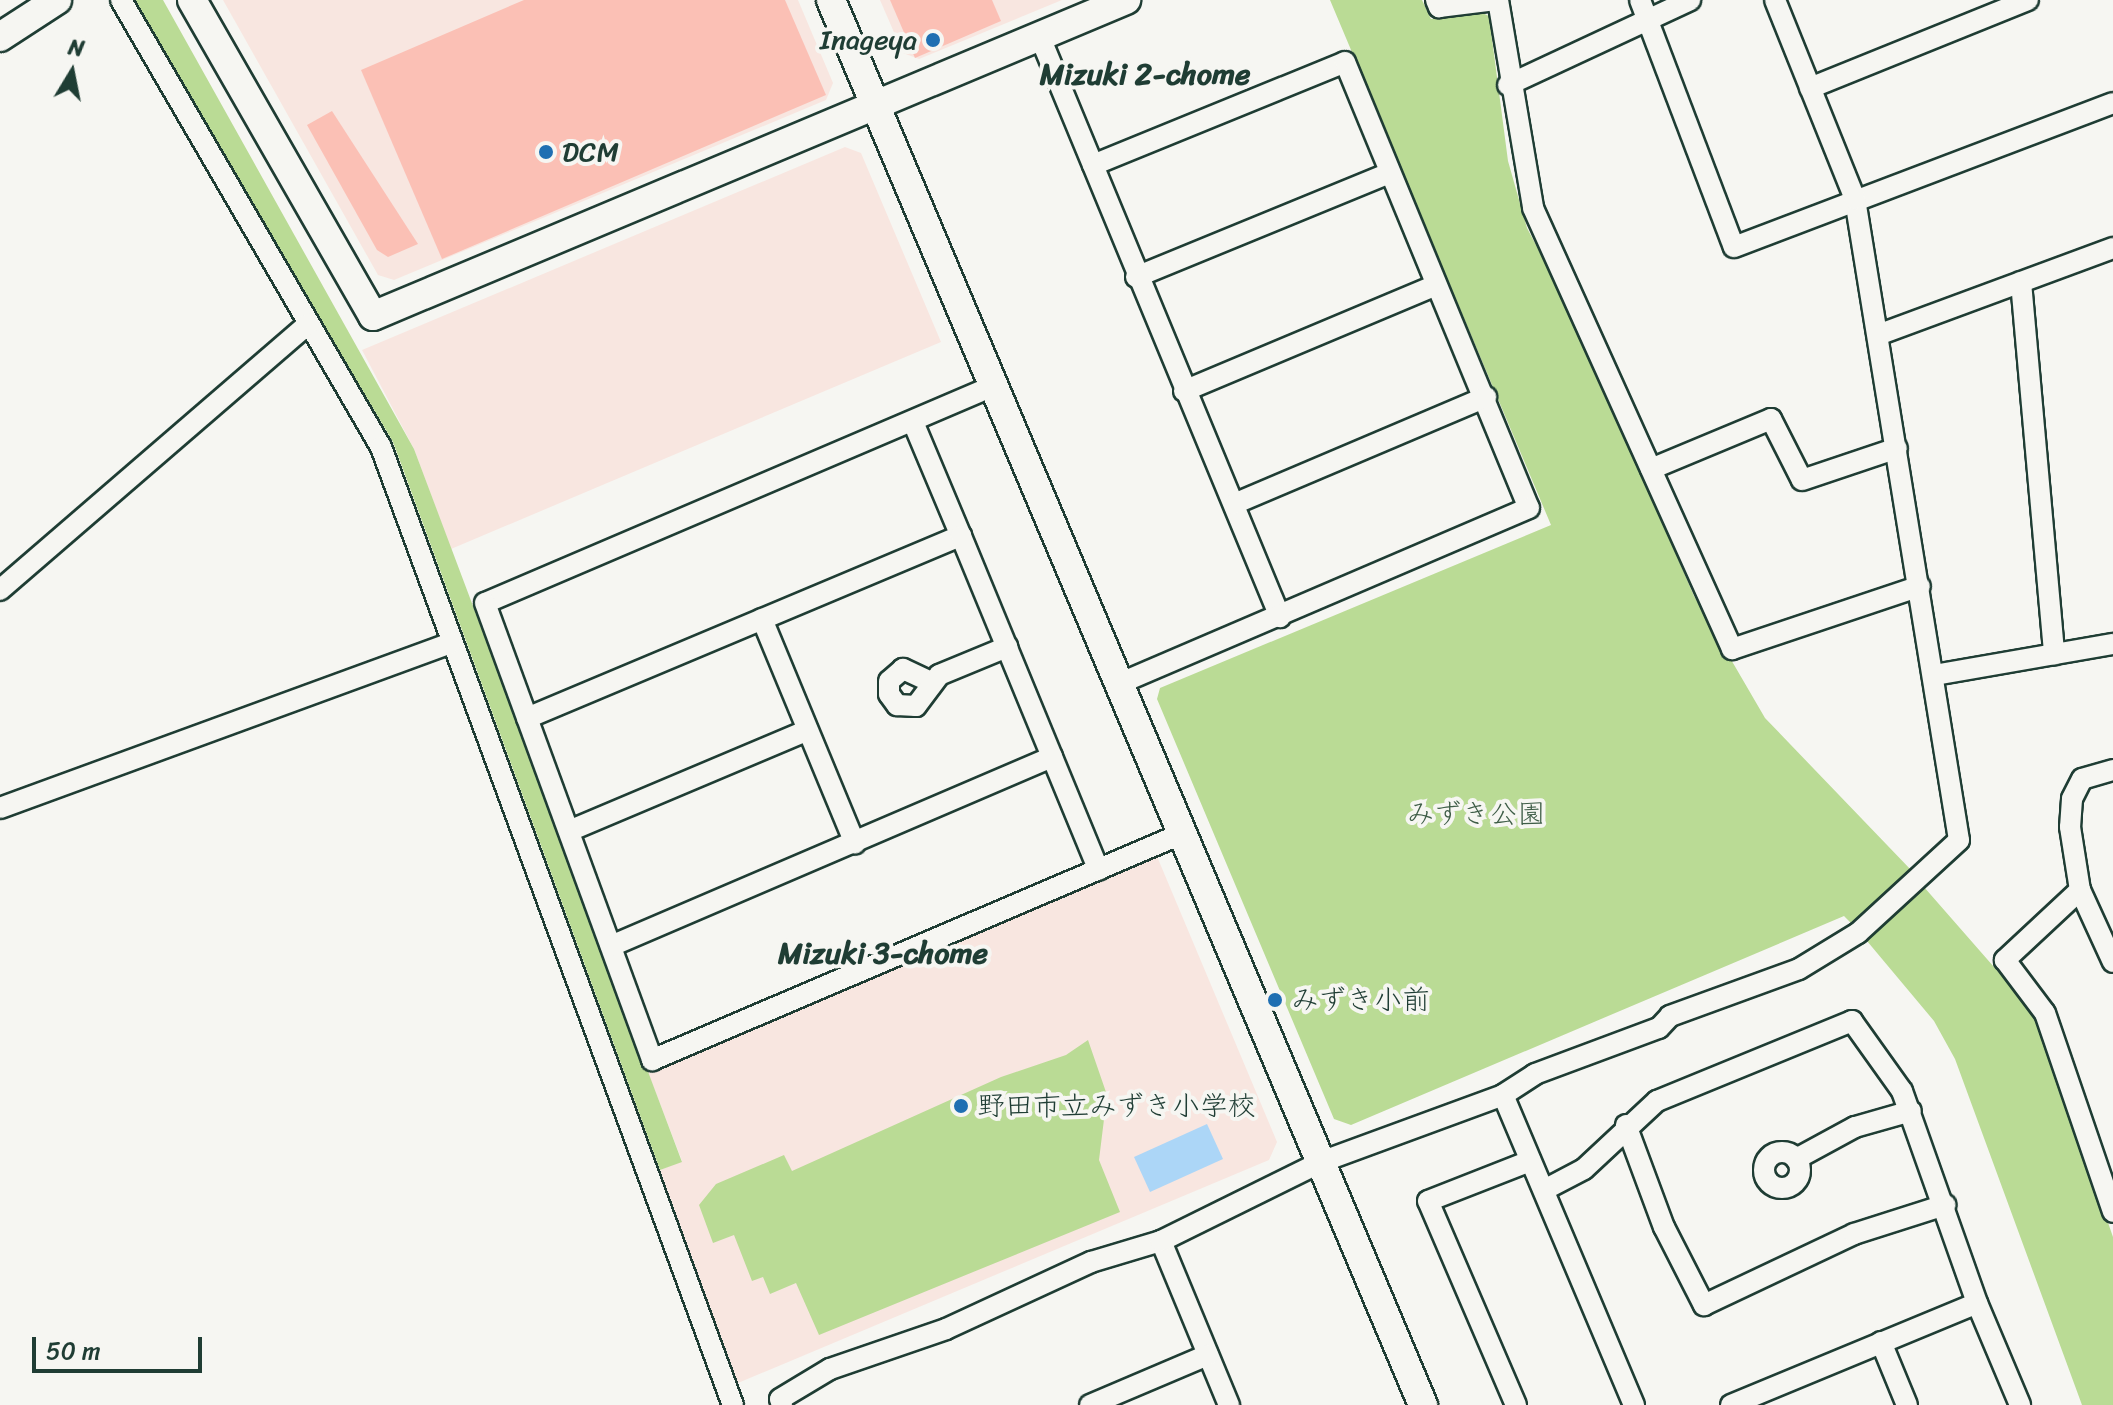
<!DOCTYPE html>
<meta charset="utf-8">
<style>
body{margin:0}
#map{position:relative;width:2113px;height:1405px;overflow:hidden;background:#f6f6f2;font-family:Sriracha,"Klee One",sans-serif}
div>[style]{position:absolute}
.built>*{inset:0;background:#f8e6e0}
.green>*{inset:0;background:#badb95}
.water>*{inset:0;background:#acd6f7}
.building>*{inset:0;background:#fbc0b5}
.roads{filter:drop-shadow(2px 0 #1f3d34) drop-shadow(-2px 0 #1f3d34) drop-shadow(0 2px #1f3d34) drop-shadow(0 -2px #1f3d34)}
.street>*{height:20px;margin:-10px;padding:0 10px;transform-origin:10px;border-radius:10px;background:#f6f6f2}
.street>.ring{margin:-10px;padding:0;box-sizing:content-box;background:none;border:20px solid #f6f6f2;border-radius:50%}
.secondary>*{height:28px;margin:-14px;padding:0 14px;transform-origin:14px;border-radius:14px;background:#f6f6f2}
.dots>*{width:22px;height:22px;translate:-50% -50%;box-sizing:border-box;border:4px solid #f6f6f2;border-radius:50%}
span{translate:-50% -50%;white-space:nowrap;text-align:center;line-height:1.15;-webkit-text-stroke:8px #f6f6f2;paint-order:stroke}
.poi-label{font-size:28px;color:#1f3d34}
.right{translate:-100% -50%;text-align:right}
.left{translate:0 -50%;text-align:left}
.park-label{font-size:28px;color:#3e5d47}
.neighbourhood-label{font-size:30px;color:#1f3d34;font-weight:700}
.north{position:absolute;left:32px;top:32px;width:80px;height:80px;-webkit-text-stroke:6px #f6f6f2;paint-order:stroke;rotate:10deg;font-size:22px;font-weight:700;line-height:32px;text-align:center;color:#1f3d34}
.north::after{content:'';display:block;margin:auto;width:28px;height:36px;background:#1f3d34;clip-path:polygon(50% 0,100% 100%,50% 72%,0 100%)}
.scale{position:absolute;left:32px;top:1337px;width:170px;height:36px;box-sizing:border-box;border:4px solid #1f3d34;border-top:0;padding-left:10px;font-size:24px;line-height:28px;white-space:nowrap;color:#1f3d34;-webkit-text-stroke:6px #f6f6f2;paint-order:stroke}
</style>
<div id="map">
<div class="built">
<div style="clip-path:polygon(223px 0,798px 0,833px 83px,826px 100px,394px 280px,378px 275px)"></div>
<div style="clip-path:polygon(880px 0,1062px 0,919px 59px,903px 53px)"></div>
<div style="clip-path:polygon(845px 147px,861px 153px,941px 342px,451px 549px,414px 449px,362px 350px)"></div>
<div style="clip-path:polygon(1156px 854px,1277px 1142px,1269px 1160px,738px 1383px,660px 1170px,682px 1161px,647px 1070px)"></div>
</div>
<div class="green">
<div style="clip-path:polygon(132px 0,163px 0,414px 449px,682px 1162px,660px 1170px,393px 442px)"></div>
<div style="clip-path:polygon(1330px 0,1422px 0,1431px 19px,1480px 12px,1489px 16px,1508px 161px,1527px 228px,1574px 317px,1694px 596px,1765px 718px,1912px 871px,1853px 925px,1844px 916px,1351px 1125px,1334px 1119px,1157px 699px,1160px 688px,1551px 525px)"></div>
<div style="clip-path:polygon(1924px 887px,2036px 1015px,2113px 1237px,2113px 1405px,2082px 1405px,1955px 1059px,1934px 1021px,1867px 941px)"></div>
<div style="clip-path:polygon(1088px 1040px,1107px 1095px,1099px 1160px,1120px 1212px,819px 1335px,796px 1283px,770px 1294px,763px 1277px,752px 1281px,734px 1235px,713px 1243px,699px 1205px,716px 1184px,784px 1155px,792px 1171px,1001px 1077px,1066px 1055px)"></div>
</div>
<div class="water">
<div style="clip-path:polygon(1207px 1124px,1223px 1159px,1150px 1192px,1134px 1157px)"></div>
</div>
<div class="building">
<div style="clip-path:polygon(524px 0,785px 0,826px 95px,442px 259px,361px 70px)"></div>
<div style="clip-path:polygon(890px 0,992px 0,1001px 21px,915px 58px)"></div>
<div style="clip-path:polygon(332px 111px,418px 244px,388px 257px,377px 250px,307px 125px)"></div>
</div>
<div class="roads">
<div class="street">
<div style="left:121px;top:0;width:517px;rotate:59.82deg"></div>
<div style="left:381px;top:447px;width:1021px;rotate:69.83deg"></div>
<div style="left:1436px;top:0;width:8px;rotate:67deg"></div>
<div style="left:1439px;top:7px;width:57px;rotate:-7deg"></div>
<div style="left:1498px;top:0;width:211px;rotate:80.4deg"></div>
<div style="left:1533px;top:208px;width:484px;rotate:65.7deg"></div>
<div style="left:1732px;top:649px;width:198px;rotate:-18.5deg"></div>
<div style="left:1640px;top:0;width:264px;rotate:69.2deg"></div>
<div style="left:1734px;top:247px;width:405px;rotate:-20.8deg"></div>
<div style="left:1040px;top:37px;width:628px;rotate:67.52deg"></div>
<div style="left:1508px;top:85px;width:201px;rotate:-25deg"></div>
<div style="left:1810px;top:88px;width:235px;rotate:-22deg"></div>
<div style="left:1093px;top:165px;width:272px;rotate:-22.2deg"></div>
<div style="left:1345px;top:62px;width:482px;rotate:67.6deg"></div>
<div style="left:1529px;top:508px;width:446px;rotate:156.8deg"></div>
<div style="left:1136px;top:277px;width:274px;rotate:-22.3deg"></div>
<div style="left:2021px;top:282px;width:374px;rotate:84.9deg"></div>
<div style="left:1878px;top:335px;width:251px;rotate:-20.3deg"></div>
<div style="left:993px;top:386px;width:552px;rotate:156.87deg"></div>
<div style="left:485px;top:603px;width:487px;rotate:69.9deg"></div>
<div style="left:652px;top:1060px;width:575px;rotate:-23.13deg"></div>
<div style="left:1184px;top:391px;width:273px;rotate:-22.8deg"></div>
<div style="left:913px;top:422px;width:124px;rotate:67.2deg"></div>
<div style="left:1651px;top:469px;width:130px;rotate:-22.6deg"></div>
<div style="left:1771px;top:419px;width:68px;rotate:63.1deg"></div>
<div style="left:1802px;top:480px;width:100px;rotate:-18.6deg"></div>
<div style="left:1234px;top:504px;width:274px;rotate:-23deg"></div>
<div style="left:0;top:590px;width:407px;rotate:-40.8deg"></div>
<div style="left:762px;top:619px;width:243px;rotate:67.5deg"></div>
<div style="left:1935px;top:675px;width:181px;rotate:-9.9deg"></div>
<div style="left:931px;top:682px;width:31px;rotate:-155deg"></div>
<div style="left:903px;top:669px;width:18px;rotate:139deg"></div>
<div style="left:889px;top:681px;width:13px;rotate:90deg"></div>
<div style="left:889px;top:694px;width:14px;rotate:54deg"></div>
<div style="left:897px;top:705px;width:19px;rotate:3deg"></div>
<div style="left:916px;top:706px;width:39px;rotate:-53deg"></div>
<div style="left:939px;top:675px;width:74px;rotate:-22.4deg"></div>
<div style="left:527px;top:718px;width:471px;rotate:-22.8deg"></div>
<div style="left:961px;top:536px;width:361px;rotate:67.6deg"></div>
<div style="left:2113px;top:770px;width:32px;rotate:164deg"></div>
<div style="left:2082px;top:779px;width:22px;rotate:117deg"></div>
<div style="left:2072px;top:799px;width:28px;rotate:94deg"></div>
<div style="left:2070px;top:827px;width:64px;rotate:81deg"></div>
<div style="left:2080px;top:890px;width:79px;rotate:65.4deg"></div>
<div style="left:0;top:808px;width:480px;rotate:-20.1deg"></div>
<div style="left:569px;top:831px;width:259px;rotate:-22.9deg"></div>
<div style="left:2080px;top:890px;width:103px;rotate:137deg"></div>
<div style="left:2005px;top:960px;width:66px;rotate:53deg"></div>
<div style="left:2045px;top:1013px;width:210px;rotate:71.1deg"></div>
<div style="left:611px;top:946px;width:480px;rotate:-23.2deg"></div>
<div style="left:1503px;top:1095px;width:337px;rotate:67.1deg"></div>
<div style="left:1626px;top:1125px;width:109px;rotate:69.6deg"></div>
<div style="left:1664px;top:1227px;width:88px;rotate:62.9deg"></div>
<div style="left:1704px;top:1305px;width:166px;rotate:-25.3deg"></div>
<div style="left:1854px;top:1234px;width:96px;rotate:-17.7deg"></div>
<div class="ring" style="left:1764px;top:1152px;width:16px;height:16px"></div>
<div style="left:1796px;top:1159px;width:67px;rotate:-28.5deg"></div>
<div style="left:1855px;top:1127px;width:58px;rotate:-15.9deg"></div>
<div style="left:1544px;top:1190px;width:45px;rotate:-27.7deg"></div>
<div style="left:1584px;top:1169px;width:100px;rotate:-43deg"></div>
<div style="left:1657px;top:1101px;width:211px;rotate:-22.3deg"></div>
<div style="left:1852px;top:1021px;width:86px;rotate:54.5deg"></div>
<div style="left:1902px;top:1091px;width:225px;rotate:70.5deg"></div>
<div style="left:1161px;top:1241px;width:178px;rotate:67.5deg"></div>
<div style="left:1881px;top:1342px;width:68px;rotate:67.6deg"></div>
<div style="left:782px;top:1405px;width:6px;rotate:-108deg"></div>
<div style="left:780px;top:1399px;width:58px;rotate:-31deg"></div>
<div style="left:830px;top:1369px;width:123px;rotate:-19deg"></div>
<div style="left:946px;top:1329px;width:160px;rotate:-24.8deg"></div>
<div style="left:1091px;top:1262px;width:73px;rotate:-16.7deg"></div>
<div style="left:1161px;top:1241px;width:178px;rotate:-26.3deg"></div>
<div style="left:1321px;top:1162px;width:194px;rotate:-20.2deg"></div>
<div style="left:1503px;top:1095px;width:38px;rotate:-33deg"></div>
<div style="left:1535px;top:1074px;width:132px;rotate:-20.4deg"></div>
<div style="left:1659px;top:1028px;width:16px;rotate:-47deg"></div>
<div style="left:1670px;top:1016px;width:137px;rotate:-20deg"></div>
<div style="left:1799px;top:969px;width:69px;rotate:-31.4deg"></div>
<div style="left:1858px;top:933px;width:137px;rotate:-42.6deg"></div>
<div style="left:1959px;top:840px;width:649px;rotate:-99.22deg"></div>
<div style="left:1855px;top:199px;width:214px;rotate:-111.9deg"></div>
<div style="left:1090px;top:1405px;width:128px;rotate:-23deg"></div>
<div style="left:1516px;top:1405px;width:222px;rotate:-113.3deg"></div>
<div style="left:1428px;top:1201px;width:110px;rotate:-21.4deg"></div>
<div style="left:1731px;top:1405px;width:266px;rotate:-22.5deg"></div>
<div style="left:1977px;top:1303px;width:111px;rotate:67.1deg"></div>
</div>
<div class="secondary">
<div style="left:192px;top:0;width:364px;rotate:60.2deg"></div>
<div style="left:373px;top:316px;width:817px;rotate:-22.77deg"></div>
<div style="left:831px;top:0;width:1525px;rotate:67.15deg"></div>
<div style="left:0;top:37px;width:68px;rotate:-33deg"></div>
</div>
</div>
<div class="dots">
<div style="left:933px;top:40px;background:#1f6fb2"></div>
<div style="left:546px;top:152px;background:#1f6fb2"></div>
<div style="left:1275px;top:1000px;background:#1f6fb2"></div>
<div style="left:961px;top:1106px;background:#1f6fb2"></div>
</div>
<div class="poi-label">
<span class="right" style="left:917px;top:40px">Inageya</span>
<span class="left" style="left:562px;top:152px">DCM</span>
<span class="left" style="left:1291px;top:1000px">みずき小前</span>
<span class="left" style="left:977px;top:1106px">野田市立みずき小学校</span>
</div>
<div class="park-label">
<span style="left:1476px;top:814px">みずき公園</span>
</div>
<div class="neighbourhood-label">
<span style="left:1145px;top:74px">Mizuki 2-chome</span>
<span style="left:883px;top:953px">Mizuki 3-chome</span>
</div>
<div class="north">N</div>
<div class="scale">50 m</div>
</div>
